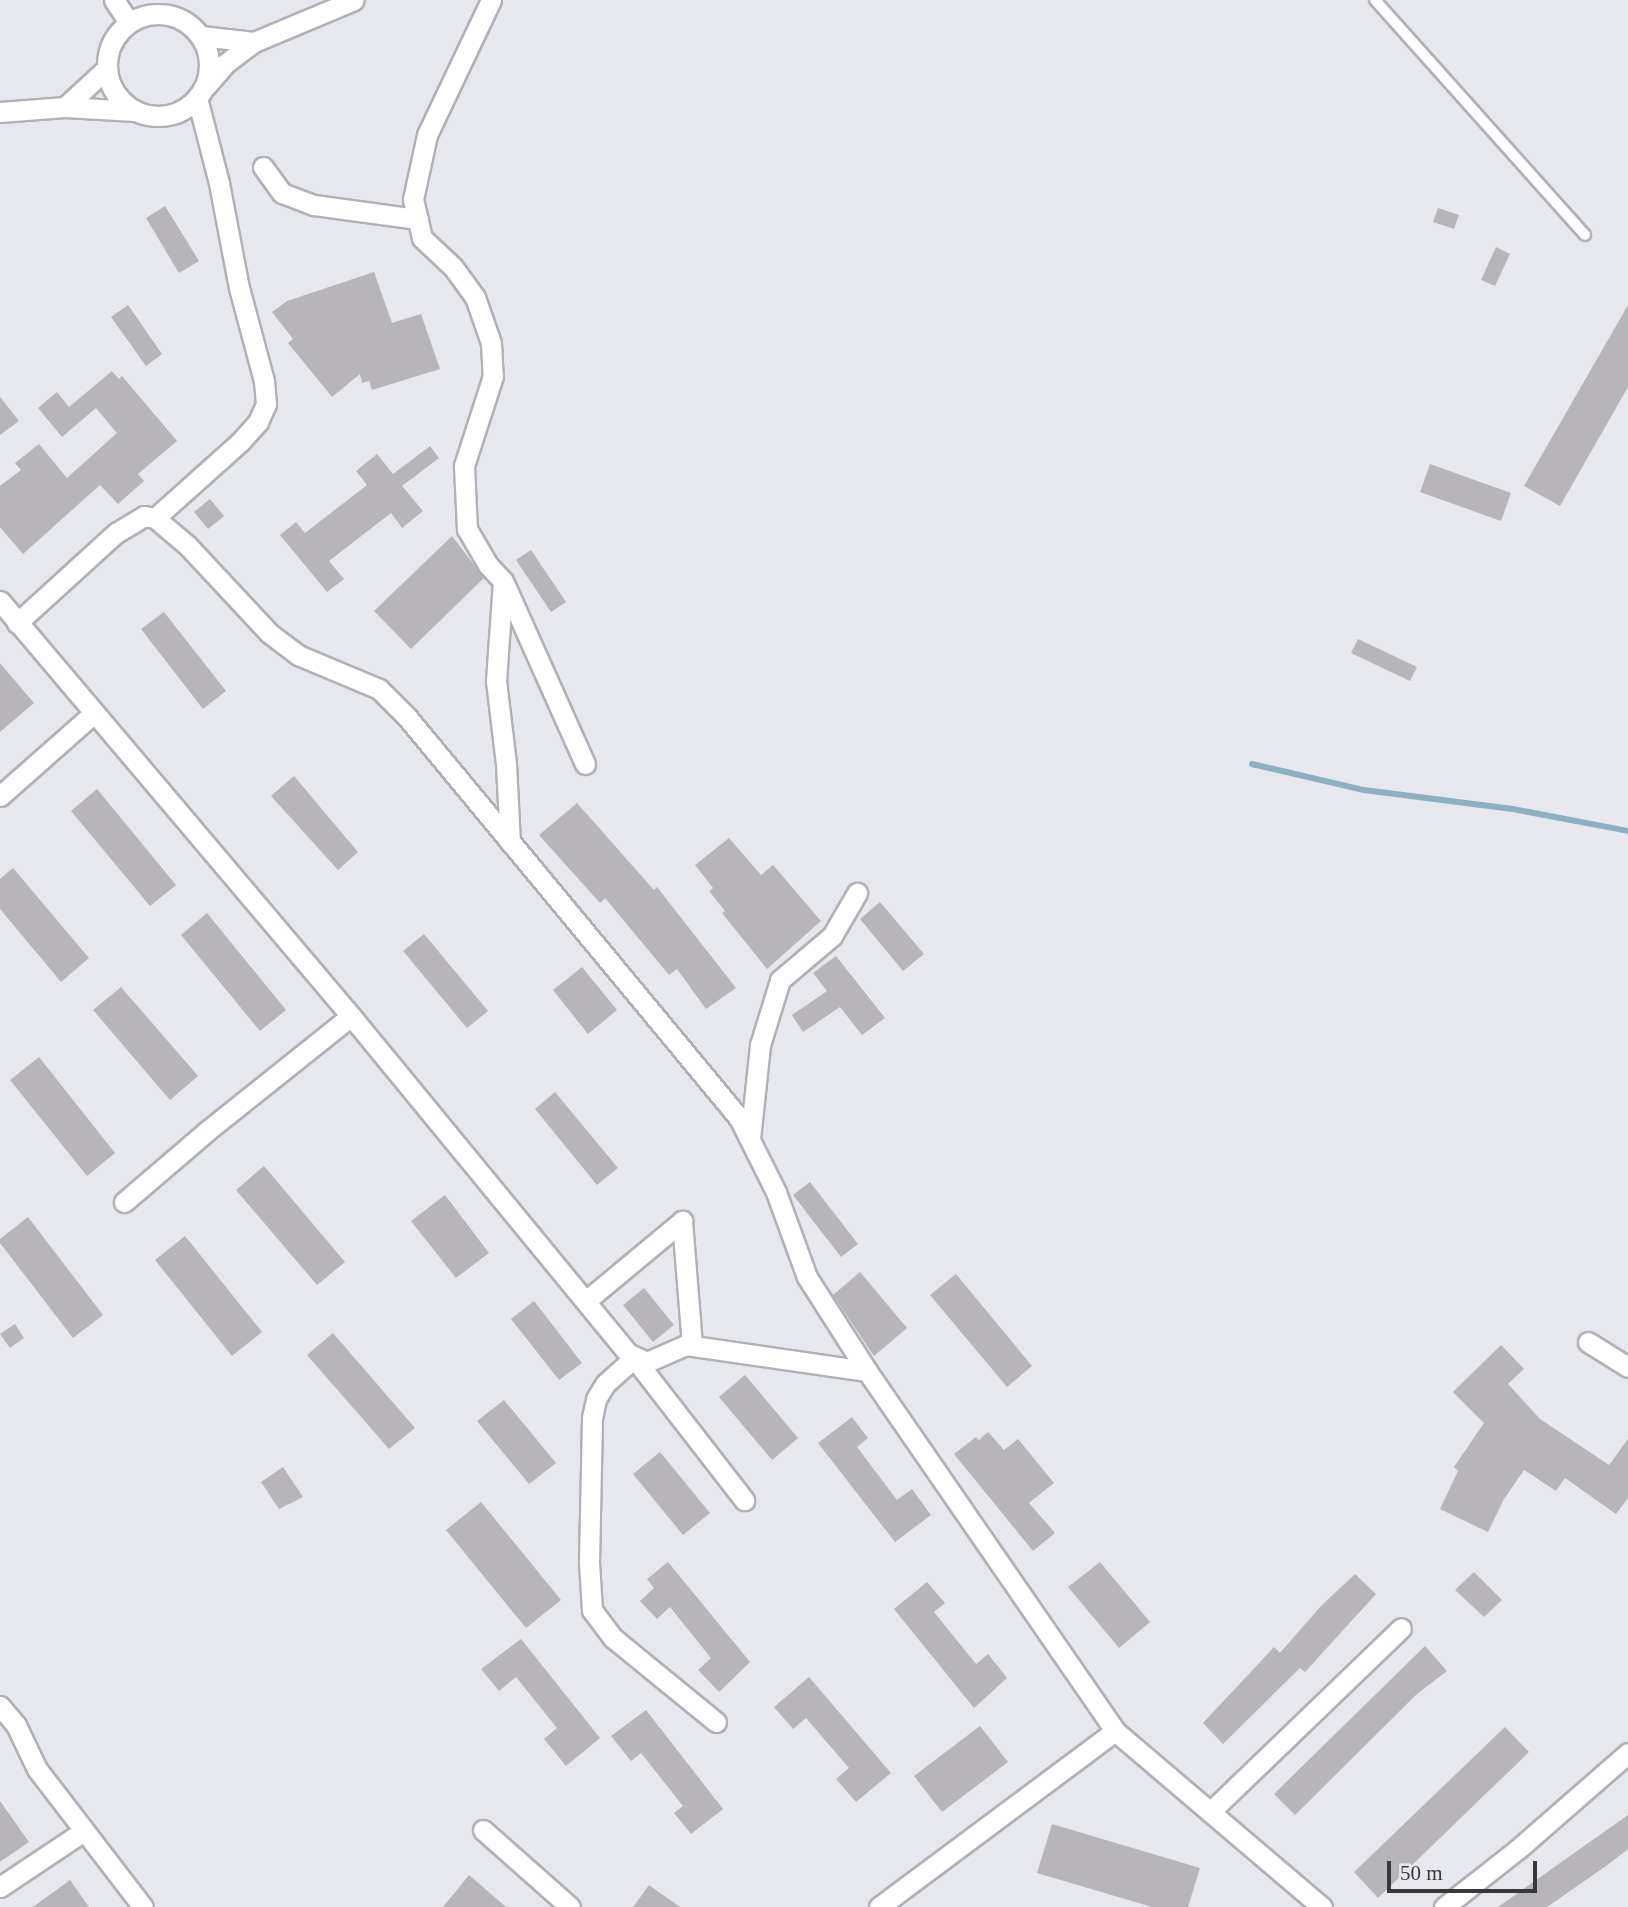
<!DOCTYPE html>
<style>
body{margin:0}
#map{position:relative;width:1628px;height:1907px;overflow:hidden;background:#e7e8ee;font-family:"Times New Roman",serif}
div>[style]{position:absolute}
.stream>*{height:6px;margin:-3px;padding:0 3px;transform-origin:3px;border-radius:3px;background:#8ab0c2}
.building>*{inset:0;background:#b7b4ba}
.roads{filter:drop-shadow(2px 0 #b0b1b7) drop-shadow(-2px 0 #b0b1b7) drop-shadow(0 2px #b0b1b7) drop-shadow(0 -2px #b0b1b7)}
.lane>*{height:10px;margin:-5px;padding:0 5px;transform-origin:5px;border-radius:5px;background:#fff}
.street>*{height:19px;margin:-9.5px;padding:0 9.5px;transform-origin:9.5px;border-radius:9.5px;background:#fff}
.street>.ring{margin:-9.5px;padding:0;box-sizing:content-box;background:none;border:19px solid #fff;border-radius:50%}
span{translate:-50% -50%;white-space:nowrap;text-align:center;line-height:1.15;-webkit-text-stroke:6px #e7e8ee;paint-order:stroke}
.scale{position:absolute;left:1387px;top:1861px;width:150px;height:32px;box-sizing:border-box;border:4px solid #38383b;border-top:0;padding-left:9px;font-size:21px;line-height:24px;white-space:nowrap;color:#38383b;-webkit-text-stroke:5px #e7e8ee;paint-order:stroke}
</style>
<div id="map">
<div class="stream">
<div style="left:1252px;top:764px;width:115px;rotate:13.1deg"></div>
<div style="left:1364px;top:790px;width:150px;rotate:7.3deg"></div>
<div style="left:1513px;top:809px;width:117px;rotate:10.8deg"></div>
</div>
<div class="building">
<div style="clip-path:polygon(165px 206px,199px 261px,179px 273px,146px 218px)"></div>
<div style="clip-path:polygon(1438px 208px,1459px 215px,1454px 229px,1433px 222px)"></div>
<div style="clip-path:polygon(1496px 247px,1510px 254px,1495px 286px,1481px 280px)"></div>
<div style="clip-path:polygon(374px 272px,392px 323px,421px 314px,440px 369px,372px 390px,369px 381px,362px 383px,360px 374px,332px 397px,288px 343px,293px 339px,272px 312px,287px 301px)"></div>
<div style="clip-path:polygon(128px 305px,162px 354px,146px 366px,111px 317px)"></div>
<div style="clip-path:polygon(1628px 305px,1628px 387px,1560px 506px,1524px 486px)"></div>
<div style="clip-path:polygon(112px 371px,119px 379px,122px 376px,177px 441px,138px 474px,144px 481px,118px 504px,100px 485px,23px 554px,0 527px,0 486px,21px 470px,15px 463px,39px 444px,67px 478px,117px 433px,96px 408px,62px 437px,38px 408px,57px 392px,69px 407px)"></div>
<div style="clip-path:polygon(0 397px,19px 421px,0 435px)"></div>
<div style="clip-path:polygon(430px 446px,439px 458px,402px 486px,423px 511px,402px 528px,391px 513px,329px 561px,344px 579px,327px 592px,280px 535px,296px 522px,305px 533px,367px 485px,356px 471px,377px 454px,393px 474px)"></div>
<div style="clip-path:polygon(1430px 464px,1511px 493px,1501px 521px,1420px 492px)"></div>
<div style="clip-path:polygon(210px 499px,224px 516px,208px 529px,194px 512px)"></div>
<div style="clip-path:polygon(452px 536px,484px 578px,411px 649px,374px 611px)"></div>
<div style="clip-path:polygon(531px 550px,566px 602px,551px 612px,516px 560px)"></div>
<div style="clip-path:polygon(164px 612px,226px 691px,203px 709px,141px 629px)"></div>
<div style="clip-path:polygon(1358px 639px,1417px 667px,1410px 681px,1351px 653px)"></div>
<div style="clip-path:polygon(0 663px,34px 703px,0 732px)"></div>
<div style="clip-path:polygon(294px 776px,358px 852px,338px 870px,271px 796px)"></div>
<div style="clip-path:polygon(97px 789px,176px 885px,150px 906px,71px 811px)"></div>
<div style="clip-path:polygon(577px 803px,654px 890px,657px 887px,736px 988px,706px 1009px,677px 969px,669px 975px,605px 898px,600px 903px,539px 835px)"></div>
<div style="clip-path:polygon(729px 838px,761px 875px,773px 865px,821px 921px,767px 969px,722px 913px,725px 911px,709px 891px,713px 888px,695px 865px)"></div>
<div style="clip-path:polygon(13px 868px,89px 958px,61px 982px,0 909px,0 879px)"></div>
<div style="clip-path:polygon(880px 902px,924px 954px,903px 971px,860px 919px)"></div>
<div style="clip-path:polygon(207px 913px,286px 1010px,260px 1031px,181px 935px)"></div>
<div style="clip-path:polygon(424px 934px,488px 1011px,467px 1028px,403px 951px)"></div>
<div style="clip-path:polygon(836px 956px,885px 1018px,862px 1035px,840px 1007px,803px 1032px,792px 1015px,827px 991px,813px 973px)"></div>
<div style="clip-path:polygon(582px 967px,617px 1010px,588px 1034px,553px 990px)"></div>
<div style="clip-path:polygon(121px 987px,198px 1076px,170px 1100px,93px 1010px)"></div>
<div style="clip-path:polygon(39px 1057px,115px 1153px,87px 1176px,10px 1080px)"></div>
<div style="clip-path:polygon(555px 1092px,618px 1168px,597px 1185px,535px 1109px)"></div>
<div style="clip-path:polygon(264px 1166px,345px 1262px,317px 1285px,236px 1190px)"></div>
<div style="clip-path:polygon(810px 1182px,858px 1244px,841px 1257px,793px 1195px)"></div>
<div style="clip-path:polygon(445px 1195px,489px 1253px,456px 1278px,411px 1221px)"></div>
<div style="clip-path:polygon(28px 1217px,103px 1315px,73px 1338px,0 1243px,0 1239px)"></div>
<div style="clip-path:polygon(185px 1236px,262px 1332px,232px 1356px,155px 1260px)"></div>
<div style="clip-path:polygon(860px 1272px,907px 1328px,874px 1356px,833px 1295px)"></div>
<div style="clip-path:polygon(956px 1274px,1032px 1366px,1007px 1387px,930px 1295px)"></div>
<div style="clip-path:polygon(644px 1288px,674px 1325px,653px 1342px,623px 1305px)"></div>
<div style="clip-path:polygon(534px 1301px,582px 1363px,559px 1380px,511px 1319px)"></div>
<div style="clip-path:polygon(15px 1324px,24px 1338px,10px 1348px,0 1334px)"></div>
<div style="clip-path:polygon(333px 1333px,415px 1428px,389px 1449px,307px 1355px)"></div>
<div style="clip-path:polygon(1501px 1345px,1524px 1369px,1508px 1384px,1540px 1419px,1609px 1465px,1628px 1439px,1628px 1498px,1616px 1514px,1565px 1478px,1556px 1491px,1524px 1470px,1504px 1499px,1488px 1532px,1440px 1509px,1458px 1471px,1454px 1467px,1484px 1423px,1453px 1392px)"></div>
<div style="clip-path:polygon(745px 1375px,798px 1438px,772px 1460px,719px 1397px)"></div>
<div style="clip-path:polygon(504px 1400px,556px 1463px,529px 1484px,477px 1421px)"></div>
<div style="clip-path:polygon(852px 1417px,868px 1438px,857px 1447px,897px 1500px,912px 1489px,931px 1515px,895px 1542px,818px 1443px)"></div>
<div style="clip-path:polygon(988px 1432px,1004px 1450px,1018px 1439px,1054px 1483px,1029px 1503px,1055px 1533px,1033px 1551px,954px 1454px,976px 1437px,979px 1440px)"></div>
<div style="clip-path:polygon(660px 1452px,710px 1513px,683px 1535px,633px 1474px)"></div>
<div style="clip-path:polygon(283px 1467px,303px 1497px,279px 1509px,261px 1482px)"></div>
<div style="clip-path:polygon(481px 1502px,561px 1600px,526px 1628px,446px 1530px)"></div>
<div style="clip-path:polygon(668px 1562px,750px 1662px,719px 1692px,698px 1670px,711px 1658px,670px 1607px,657px 1619px,640px 1601px,654px 1588px,647px 1579px)"></div>
<div style="clip-path:polygon(1100px 1562px,1150px 1622px,1119px 1648px,1068px 1587px)"></div>
<div style="clip-path:polygon(1474px 1572px,1502px 1600px,1484px 1617px,1455px 1590px)"></div>
<div style="clip-path:polygon(1355px 1574px,1376px 1594px,1305px 1672px,1300px 1668px,1223px 1744px,1203px 1723px,1274px 1647px,1280px 1653px,1320px 1607px)"></div>
<div style="clip-path:polygon(927px 1582px,945px 1603px,934px 1612px,976px 1664px,988px 1654px,1007px 1678px,974px 1708px,894px 1609px)"></div>
<div style="clip-path:polygon(521px 1639px,600px 1738px,566px 1766px,544px 1739px,557px 1728px,516px 1677px,499px 1691px,481px 1669px)"></div>
<div style="clip-path:polygon(1425px 1646px,1447px 1671px,1417px 1694px,1295px 1815px,1274px 1794px)"></div>
<div style="clip-path:polygon(809px 1677px,891px 1773px,856px 1802px,836px 1779px,849px 1768px,806px 1718px,793px 1729px,774px 1707px)"></div>
<div style="clip-path:polygon(646px 1710px,723px 1809px,691px 1834px,674px 1813px,683px 1806px,641px 1753px,631px 1761px,611px 1736px)"></div>
<div style="clip-path:polygon(980px 1726px,1008px 1762px,942px 1812px,914px 1776px)"></div>
<div style="clip-path:polygon(1505px 1727px,1529px 1752px,1378px 1898px,1354px 1872px)"></div>
<div style="clip-path:polygon(0 1801px,29px 1842px,0 1862px)"></div>
<div style="clip-path:polygon(1628px 1815px,1628px 1849px,1606px 1866px,1547px 1907px,1498px 1907px)"></div>
<div style="clip-path:polygon(1052px 1824px,1200px 1868px,1188px 1907px,1152px 1907px,1037px 1873px)"></div>
<div style="clip-path:polygon(469px 1875px,506px 1907px,443px 1907px)"></div>
<div style="clip-path:polygon(70px 1880px,89px 1907px,33px 1907px)"></div>
<div style="clip-path:polygon(649px 1885px,680px 1907px,633px 1907px)"></div>
</div>
<div class="roads">
<div class="lane">
<div style="left:1375px;top:0;width:315px;rotate:48.2deg"></div>
</div>
<div class="street">
<div style="left:114px;top:0;width:27px;rotate:56deg"></div>
<div style="left:491px;top:0;width:149px;rotate:115.4deg"></div>
<div style="left:427px;top:135px;width:66px;rotate:102.3deg"></div>
<div style="left:413px;top:199px;width:40px;rotate:77deg"></div>
<div style="left:422px;top:238px;width:42px;rotate:43.1deg"></div>
<div style="left:453px;top:267px;width:37px;rotate:54deg"></div>
<div style="left:475px;top:297px;width:49px;rotate:70.8deg"></div>
<div style="left:491px;top:343px;width:33px;rotate:87deg"></div>
<div style="left:493px;top:376px;width:95px;rotate:107.9deg"></div>
<div style="left:464px;top:466px;width:63px;rotate:87.3deg"></div>
<div style="left:467px;top:529px;width:42px;rotate:59.7deg"></div>
<div style="left:488px;top:565px;width:22px;rotate:47deg"></div>
<div style="left:503px;top:581px;width:100px;rotate:94deg"></div>
<div style="left:496px;top:681px;width:84px;rotate:83.1deg"></div>
<div style="left:506px;top:764px;width:78px;rotate:87.1deg"></div>
<div class="ring" style="left:107px;top:14px;width:83px;height:83px"></div>
<div style="left:201px;top:36px;width:53px;rotate:6.5deg"></div>
<div style="left:206px;top:86px;width:30px;rotate:-49deg"></div>
<div style="left:226px;top:63px;width:35px;rotate:-37deg"></div>
<div style="left:254px;top:42px;width:108px;rotate:-22.8deg"></div>
<div style="left:65px;top:107px;width:56px;rotate:-42.8deg"></div>
<div style="left:0;top:112px;width:65px;rotate:-4.4deg"></div>
<div style="left:65px;top:107px;width:70px;rotate:3.3deg"></div>
<div style="left:263px;top:167px;width:32px;rotate:54deg"></div>
<div style="left:282px;top:193px;width:34px;rotate:21deg"></div>
<div style="left:314px;top:205px;width:105px;rotate:7.7deg"></div>
<div style="left:155px;top:518px;width:114px;rotate:-41.8deg"></div>
<div style="left:240px;top:442px;width:27px;rotate:-48deg"></div>
<div style="left:258px;top:422px;width:20px;rotate:-66deg"></div>
<div style="left:266px;top:404px;width:23px;rotate:-95deg"></div>
<div style="left:264px;top:381px;width:96px;rotate:-105deg"></div>
<div style="left:239px;top:288px;width:107px;rotate:-100.8deg"></div>
<div style="left:219px;top:183px;width:88px;rotate:-104.5deg"></div>
<div style="left:505px;top:585px;width:196px;rotate:65.9deg"></div>
<div style="left:0;top:601px;width:544px;rotate:49.78deg"></div>
<div style="left:351px;top:1016px;width:438px;rotate:50.6deg"></div>
<div style="left:629px;top:1354px;width:20px;rotate:24deg"></div>
<div style="left:647px;top:1362px;width:43px;rotate:-23.6deg"></div>
<div style="left:686px;top:1345px;width:183px;rotate:8.2deg"></div>
<div style="left:867px;top:1371px;width:437px;rotate:55.4deg"></div>
<div style="left:1115px;top:1731px;width:272px;rotate:40.4deg"></div>
<div style="left:17px;top:623px;width:134px;rotate:-42.3deg"></div>
<div style="left:116px;top:533px;width:33px;rotate:-31deg"></div>
<div style="left:144px;top:516px;width:11px;rotate:10deg"></div>
<div style="left:155px;top:518px;width:43px;rotate:40.3deg"></div>
<div style="left:188px;top:546px;width:119px;rotate:47deg"></div>
<div style="left:269px;top:633px;width:36px;rotate:37deg"></div>
<div style="left:298px;top:655px;width:88px;rotate:22.8deg"></div>
<div style="left:379px;top:689px;width:40px;rotate:45deg"></div>
<div style="left:407px;top:717px;width:521px;rotate:50.38deg"></div>
<div style="left:739px;top:1118px;width:83px;rotate:63.4deg"></div>
<div style="left:776px;top:1192px;width:90px;rotate:70deg"></div>
<div style="left:807px;top:1277px;width:112px;rotate:57.4deg"></div>
<div style="left:0;top:796px;width:124px;rotate:-41.4deg"></div>
<div style="left:750px;top:1139px;width:95px;rotate:-83.9deg"></div>
<div style="left:760px;top:1045px;width:68px;rotate:-72.9deg"></div>
<div style="left:780px;top:980px;width:68px;rotate:-40.2deg"></div>
<div style="left:832px;top:936px;width:50px;rotate:-59.8deg"></div>
<div style="left:124px;top:1202px;width:109px;rotate:-40.5deg"></div>
<div style="left:207px;top:1131px;width:184px;rotate:-38.6deg"></div>
<div style="left:587px;top:1300px;width:124px;rotate:-39.7deg"></div>
<div style="left:682px;top:1221px;width:125px;rotate:85.4deg"></div>
<div style="left:1588px;top:1342px;width:47px;rotate:32deg"></div>
<div style="left:0;top:1706px;width:25px;rotate:50deg"></div>
<div style="left:16px;top:1725px;width:49px;rotate:64.5deg"></div>
<div style="left:37px;top:1769px;width:174px;rotate:52.5deg"></div>
<div style="left:716px;top:1722px;width:133px;rotate:-140.8deg"></div>
<div style="left:613px;top:1638px;width:35px;rotate:-127deg"></div>
<div style="left:592px;top:1610px;width:48px;rotate:-93.6deg"></div>
<div style="left:589px;top:1562px;width:144px;rotate:-88.8deg"></div>
<div style="left:592px;top:1418px;width:19px;rotate:-78deg"></div>
<div style="left:596px;top:1399px;width:17px;rotate:-59deg"></div>
<div style="left:605px;top:1384px;width:39px;rotate:-42deg"></div>
<div style="left:634px;top:1358px;width:180px;rotate:52.2deg"></div>
<div style="left:1210px;top:1812px;width:265px;rotate:-43.9deg"></div>
<div style="left:483px;top:1830px;width:116px;rotate:41.5deg"></div>
<div style="left:0;top:1887px;width:101px;rotate:-33.7deg"></div>
<div style="left:879px;top:1907px;width:294px;rotate:-36.7deg"></div>
<div style="left:1444px;top:1907px;width:94px;rotate:-38.1deg"></div>
<div style="left:1518px;top:1849px;width:146px;rotate:-41.1deg"></div>
</div>
</div>
<div class="scale">50 m</div>
</div>
